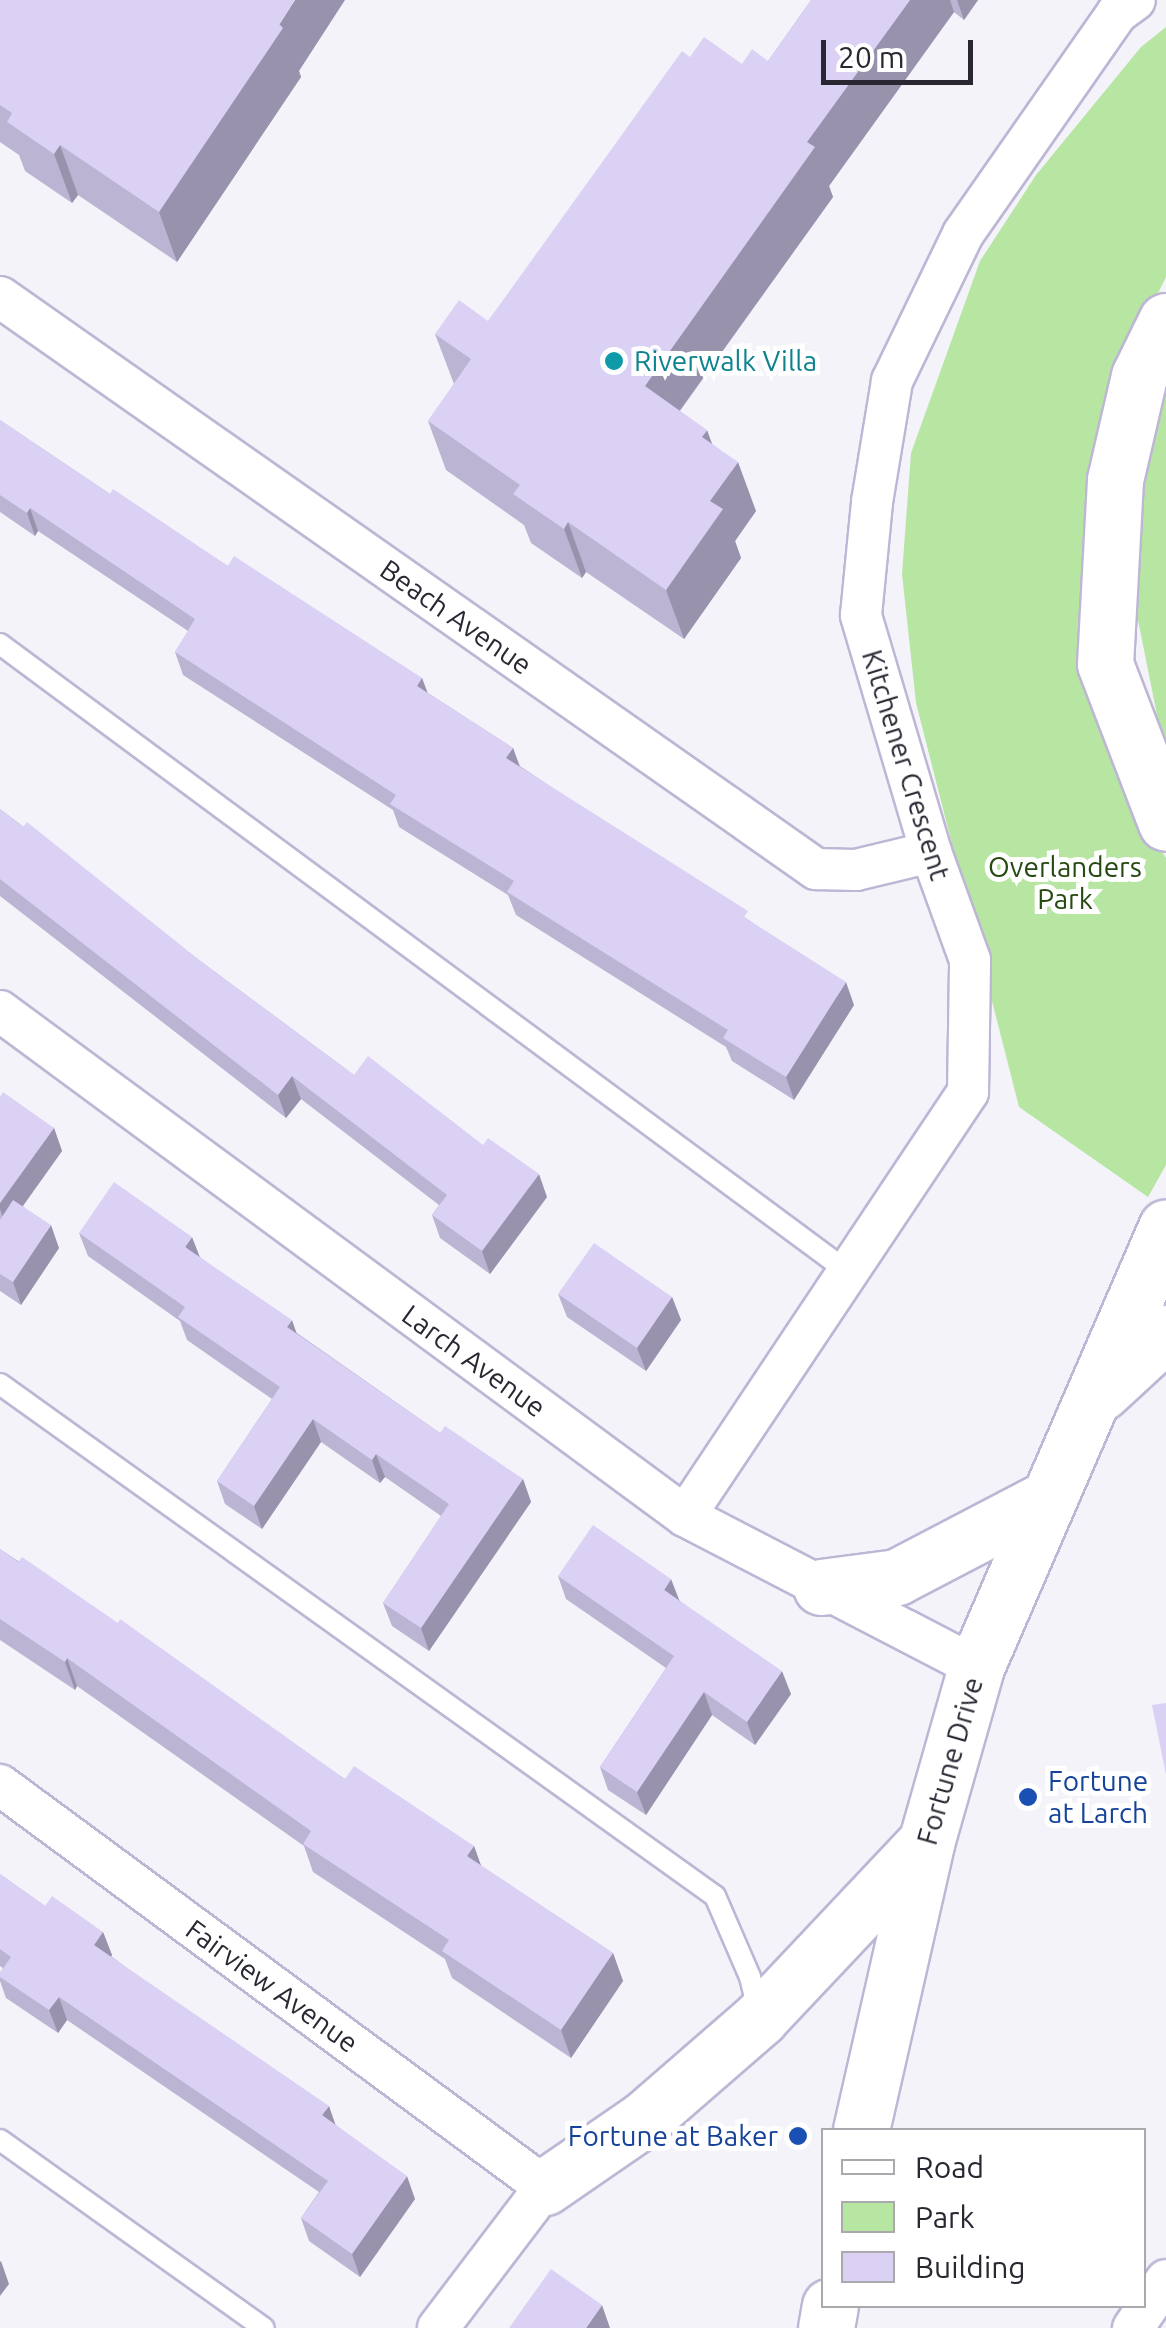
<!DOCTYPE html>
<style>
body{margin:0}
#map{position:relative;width:1166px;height:2328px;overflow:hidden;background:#f5f3fa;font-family:Ubuntu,sans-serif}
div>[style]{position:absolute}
.green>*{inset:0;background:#b6e6a2}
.roads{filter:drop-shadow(2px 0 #beb6d5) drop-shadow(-2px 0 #beb6d5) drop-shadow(0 2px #beb6d5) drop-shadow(0 -2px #beb6d5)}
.service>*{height:20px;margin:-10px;padding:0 10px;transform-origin:10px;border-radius:10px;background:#fff}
.minor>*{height:40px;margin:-20px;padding:0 20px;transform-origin:20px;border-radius:20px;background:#fff}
.secondary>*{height:55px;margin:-27.5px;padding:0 27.5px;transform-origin:27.5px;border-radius:27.5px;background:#fff}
.wall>*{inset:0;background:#bbb4d3}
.shaded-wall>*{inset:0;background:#9992ac}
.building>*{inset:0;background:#dad1f5}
.dots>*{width:28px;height:28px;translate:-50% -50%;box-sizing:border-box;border:5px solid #fff;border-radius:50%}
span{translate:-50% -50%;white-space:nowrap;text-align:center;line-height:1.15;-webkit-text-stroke:10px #fff;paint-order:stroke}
.culture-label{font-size:28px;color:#0d838f}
.left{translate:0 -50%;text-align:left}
.street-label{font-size:28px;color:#2a2733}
.park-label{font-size:28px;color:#264a12}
.transit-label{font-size:28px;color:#164399}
.right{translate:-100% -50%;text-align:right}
.legend{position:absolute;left:821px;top:2128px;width:325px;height:180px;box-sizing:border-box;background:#fff;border:2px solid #aaa9ad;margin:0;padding:12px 18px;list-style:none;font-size:30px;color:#2a2733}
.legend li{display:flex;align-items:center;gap:20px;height:50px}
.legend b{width:50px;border:2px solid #aaa9ad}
.scale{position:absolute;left:821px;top:40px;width:152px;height:45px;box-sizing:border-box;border:5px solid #2a2733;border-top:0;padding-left:12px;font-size:30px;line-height:35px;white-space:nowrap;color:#2a2733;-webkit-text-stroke:8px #fff;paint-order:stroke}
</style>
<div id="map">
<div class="green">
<div style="clip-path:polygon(1166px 27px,1166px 277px,1119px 372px,1096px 472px,1144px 823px,1166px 858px,1166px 1165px,1148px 1197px,1019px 1107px,916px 703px,902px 574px,911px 453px,980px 261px,1036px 175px,1141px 47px)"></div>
<div style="clip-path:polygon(1166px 368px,1166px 760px,1129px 575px)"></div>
</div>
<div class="roads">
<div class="service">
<div style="left:0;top:644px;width:1055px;rotate:36.52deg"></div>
<div style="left:0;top:1384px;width:879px;rotate:35.61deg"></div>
<div style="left:715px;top:1896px;width:88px;rotate:66.6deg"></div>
<div style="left:750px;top:1977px;width:36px;rotate:76deg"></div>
<div style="left:0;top:2140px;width:324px;rotate:35.5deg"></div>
</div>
<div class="minor">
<div style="left:0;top:297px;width:997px;rotate:35.03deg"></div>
<div style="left:816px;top:869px;width:40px;rotate:1.4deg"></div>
<div style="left:856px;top:870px;width:77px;rotate:-13.5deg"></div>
<div style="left:0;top:1011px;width:851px;rotate:36.4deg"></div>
<div style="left:685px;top:1516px;width:328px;rotate:27.4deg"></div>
<div style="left:685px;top:1516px;width:510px;rotate:-56.28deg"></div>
<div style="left:968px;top:1092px;width:132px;rotate:-89.1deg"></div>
<div style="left:970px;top:960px;width:115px;rotate:-109.9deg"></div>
<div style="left:931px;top:852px;width:247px;rotate:-106.5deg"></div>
<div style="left:861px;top:615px;width:114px;rotate:-84.4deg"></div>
<div style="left:872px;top:502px;width:123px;rotate:-80.6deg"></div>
<div style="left:892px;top:381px;width:163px;rotate:-64.2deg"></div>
<div style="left:963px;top:234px;width:269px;rotate:-55.1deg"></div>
<div style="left:1117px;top:13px;width:22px;rotate:-36deg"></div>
<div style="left:0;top:1785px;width:677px;rotate:36.41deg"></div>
<div style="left:545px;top:2187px;width:177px;rotate:127.2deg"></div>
<div style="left:1133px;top:2328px;width:58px;rotate:-55.5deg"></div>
</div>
<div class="secondary">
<div style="left:1166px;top:321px;width:61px;rotate:116.1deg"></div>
<div style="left:1139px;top:376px;width:107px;rotate:103deg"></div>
<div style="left:1115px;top:480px;width:184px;rotate:93.1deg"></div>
<div style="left:1105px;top:664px;width:170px;rotate:69deg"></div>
<div style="left:1102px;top:1392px;width:87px;rotate:-42.7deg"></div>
<div style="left:821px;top:1587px;width:77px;rotate:-7.5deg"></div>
<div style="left:897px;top:1577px;width:168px;rotate:-27.6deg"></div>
<div style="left:861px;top:2130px;width:294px;rotate:-77.2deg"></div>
<div style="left:926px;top:1843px;width:183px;rotate:-74.1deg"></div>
<div style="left:976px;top:1667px;width:479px;rotate:-66.6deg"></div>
<div style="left:545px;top:2187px;width:120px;rotate:-34.5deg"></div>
<div style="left:644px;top:2119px;width:154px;rotate:-41deg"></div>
<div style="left:760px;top:2018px;width:238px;rotate:-46.7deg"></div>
<div style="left:826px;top:2328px;width:22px;rotate:-80deg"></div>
</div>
</div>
<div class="wall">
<div style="clip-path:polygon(0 0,299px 71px,301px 77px,177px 262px,78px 195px,72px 203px,25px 171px,19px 155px,0 142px)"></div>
<div style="clip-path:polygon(811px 0,978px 0,964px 20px,954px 12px,829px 186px,833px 197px,680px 411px,712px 444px,756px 511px,735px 541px,741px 558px,684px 639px,586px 572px,582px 578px,531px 543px,524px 525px,446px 470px,428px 421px,454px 384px,435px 334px,488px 321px,690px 57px,742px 64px,768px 61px)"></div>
<div style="clip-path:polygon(0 420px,110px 494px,228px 566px,422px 678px,428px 693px,513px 748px,520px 766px,753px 923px,854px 1005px,794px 1100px,732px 1061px,726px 1047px,516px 915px,508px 895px,399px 827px,393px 810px,183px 675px,175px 652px,188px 631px,38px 531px,35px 536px,0 512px)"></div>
<div style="clip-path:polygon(0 809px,203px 963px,354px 1075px,547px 1197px,490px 1274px,440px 1238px,432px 1215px,439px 1205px,301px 1099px,286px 1118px,0 896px)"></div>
<div style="clip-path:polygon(0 1097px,54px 1128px,62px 1151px,23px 1206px,59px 1248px,21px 1305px,0 1291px)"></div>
<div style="clip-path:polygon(79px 1233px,200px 1257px,297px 1333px,440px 1433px,523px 1479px,531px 1502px,429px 1651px,392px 1626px,383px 1603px,441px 1516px,385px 1477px,380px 1483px,321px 1442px,262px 1529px,225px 1504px,217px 1481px,272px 1399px,187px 1340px,180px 1321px,88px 1256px)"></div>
<div style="clip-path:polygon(558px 1294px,672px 1297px,681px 1320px,646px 1371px,567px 1317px)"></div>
<div style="clip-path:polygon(0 1549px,345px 1779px,474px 1846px,481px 1866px,613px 1953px,623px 1981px,571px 2058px,452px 1978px,445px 1959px,313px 1872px,304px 1846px,77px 1686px,75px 1690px,0 1640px)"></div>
<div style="clip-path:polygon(558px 1576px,679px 1600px,791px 1694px,755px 1745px,712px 1715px,646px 1815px,608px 1790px,600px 1767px,666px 1668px,566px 1599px)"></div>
<div style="clip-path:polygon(0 1874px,45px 1906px,103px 1932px,112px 1955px,111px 1956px,336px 2125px,415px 2199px,360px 2277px,309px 2241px,301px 2218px,319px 2192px,67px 2020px,58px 2033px,6px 1998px,0 1981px,0 1973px,3px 1968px,0 1966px)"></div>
</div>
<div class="shaded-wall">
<div style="clip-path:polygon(295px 0,345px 0,299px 71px,301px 77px,177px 262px,159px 212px)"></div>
<div style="clip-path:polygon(910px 0,950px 0,954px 12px,829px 186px,833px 197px,662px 435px,645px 386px,807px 142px)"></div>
<div style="clip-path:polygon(957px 0,978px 0,964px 20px)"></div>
<div style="clip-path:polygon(60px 145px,78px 195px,72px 203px,54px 154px)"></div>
<div style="clip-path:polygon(707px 430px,725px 479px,702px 437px)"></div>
<div style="clip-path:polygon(738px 462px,756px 511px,735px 541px,741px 558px,684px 639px,666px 590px,710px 501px)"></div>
<div style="clip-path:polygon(30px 508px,38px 531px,35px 536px,27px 513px)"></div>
<div style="clip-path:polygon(568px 522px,586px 572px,582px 578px,564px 529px)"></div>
<div style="clip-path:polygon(422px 678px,430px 701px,417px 686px)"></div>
<div style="clip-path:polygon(513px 748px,521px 771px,506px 758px)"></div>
<div style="clip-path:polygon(846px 982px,854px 1005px,794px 1100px,786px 1077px)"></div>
<div style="clip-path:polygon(292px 1076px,301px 1099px,286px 1118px,278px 1095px)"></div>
<div style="clip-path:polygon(54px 1128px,62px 1151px,7px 1228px,0 1209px,0 1203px)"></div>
<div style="clip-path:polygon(539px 1174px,547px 1197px,490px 1274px,482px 1251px)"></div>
<div style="clip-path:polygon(51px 1225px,59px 1248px,21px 1305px,13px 1282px)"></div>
<div style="clip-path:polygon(192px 1237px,201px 1260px,185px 1247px)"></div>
<div style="clip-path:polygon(672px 1297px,681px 1320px,646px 1371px,637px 1348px)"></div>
<div style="clip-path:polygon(292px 1320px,300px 1343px,287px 1327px)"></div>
<div style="clip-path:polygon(313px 1419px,321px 1442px,262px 1529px,254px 1506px)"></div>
<div style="clip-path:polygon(376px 1454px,385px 1477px,380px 1483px,372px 1460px)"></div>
<div style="clip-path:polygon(523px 1479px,531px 1502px,429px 1651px,421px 1628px)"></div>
<div style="clip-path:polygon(671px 1579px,680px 1602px,664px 1590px)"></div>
<div style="clip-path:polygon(67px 1658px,77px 1686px,75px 1690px,65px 1662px)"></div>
<div style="clip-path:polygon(782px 1671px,791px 1694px,755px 1745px,747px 1722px)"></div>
<div style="clip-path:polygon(704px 1692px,712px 1715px,646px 1815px,637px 1792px)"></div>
<div style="clip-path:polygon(474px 1846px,484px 1874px,467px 1856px)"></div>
<div style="clip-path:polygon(103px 1932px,112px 1955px,103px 1968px,94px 1945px)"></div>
<div style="clip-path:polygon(613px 1953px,623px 1981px,571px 2058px,561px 2030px)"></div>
<div style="clip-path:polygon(59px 1997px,67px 2020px,58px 2033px,49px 2010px)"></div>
<div style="clip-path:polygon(329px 2106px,337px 2129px,322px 2115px)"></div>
<div style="clip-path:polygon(407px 2176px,415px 2199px,360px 2277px,352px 2254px)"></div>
<div style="clip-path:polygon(1px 2261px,9px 2284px,0 2296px,0 2262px)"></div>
<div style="clip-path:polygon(602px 2305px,610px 2328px,586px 2328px)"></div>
</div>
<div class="building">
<div style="clip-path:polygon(0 0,295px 0,279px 24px,283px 28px,159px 212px,60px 145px,54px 154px,7px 122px,12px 113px,0 105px)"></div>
<div style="clip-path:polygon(811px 0,910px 0,807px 142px,815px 147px,645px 386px,707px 430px,702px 437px,738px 462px,710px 501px,723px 509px,666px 590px,568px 522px,564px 529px,513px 494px,520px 485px,428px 421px,471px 359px,435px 334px,459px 300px,488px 321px,682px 51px,690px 57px,704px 37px,742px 64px,752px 49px,768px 61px)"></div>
<div style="clip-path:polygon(0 420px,110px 494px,113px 489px,228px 566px,234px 556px,422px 678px,417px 686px,513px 748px,506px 758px,748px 911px,744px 917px,846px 982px,786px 1077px,723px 1038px,728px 1030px,507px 892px,514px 881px,390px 804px,396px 795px,175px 652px,195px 619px,30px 508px,27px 513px,0 495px)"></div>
<div style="clip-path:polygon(0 809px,23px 827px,27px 822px,203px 963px,354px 1075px,368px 1056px,483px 1145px,488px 1138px,539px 1174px,482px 1251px,432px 1215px,447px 1195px,292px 1076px,278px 1095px,0 879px)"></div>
<div style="clip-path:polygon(3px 1092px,54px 1128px,0 1203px,0 1097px)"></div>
<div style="clip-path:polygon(114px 1182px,192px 1237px,185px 1247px,292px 1320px,287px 1327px,440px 1433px,445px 1426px,523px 1479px,421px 1628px,383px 1603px,449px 1504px,376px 1454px,372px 1460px,313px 1419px,254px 1506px,217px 1481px,280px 1387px,178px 1317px,185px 1307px,79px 1233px)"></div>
<div style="clip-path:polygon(13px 1200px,51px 1225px,13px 1282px,0 1274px,0 1220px)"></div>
<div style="clip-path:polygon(594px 1243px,672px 1297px,637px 1348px,558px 1294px)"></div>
<div style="clip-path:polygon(593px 1525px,671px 1579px,664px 1590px,782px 1671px,747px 1722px,704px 1692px,637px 1792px,600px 1767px,674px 1656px,558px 1576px)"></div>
<div style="clip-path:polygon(0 1549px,18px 1562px,22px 1557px,118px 1623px,120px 1619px,345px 1779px,354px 1766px,474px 1846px,467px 1856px,613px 1953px,561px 2030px,442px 1951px,449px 1940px,303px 1844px,311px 1831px,67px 1658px,65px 1662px,0 1619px)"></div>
<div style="clip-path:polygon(1166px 1703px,1166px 1775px,1152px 1705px)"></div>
<div style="clip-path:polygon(0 1874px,45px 1906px,52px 1896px,103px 1932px,94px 1945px,329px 2106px,322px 2115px,407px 2176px,352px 2254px,301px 2218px,328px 2181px,59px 1997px,49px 2010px,0 1977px,0 1973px,11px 1957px,0 1949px)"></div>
<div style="clip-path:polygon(551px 2269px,602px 2305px,586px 2328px,509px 2328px)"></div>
</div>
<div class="dots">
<div style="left:614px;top:361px;background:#0f9aa8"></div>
<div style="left:1028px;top:1797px;background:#1a4fb4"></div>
<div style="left:798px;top:2136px;background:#1a4fb4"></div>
</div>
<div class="culture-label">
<span class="left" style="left:634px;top:361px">Riverwalk Villa</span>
</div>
<div class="street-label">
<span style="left:456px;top:617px;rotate:35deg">Beach Avenue</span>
<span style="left:906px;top:765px;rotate:73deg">Kitchener Crescent</span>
<span style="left:474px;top:1361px;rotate:36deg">Larch Avenue</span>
<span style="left:950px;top:1761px;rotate:-74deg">Fortune Drive</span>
<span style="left:272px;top:1986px;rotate:36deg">Fairview Avenue</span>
</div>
<div class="park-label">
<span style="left:1065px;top:883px">Overlanders<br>Park</span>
</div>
<div class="transit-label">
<span class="left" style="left:1048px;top:1797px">Fortune<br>at Larch</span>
<span class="right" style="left:778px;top:2136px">Fortune at Baker</span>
</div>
<ul class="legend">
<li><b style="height:12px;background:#fff"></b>Road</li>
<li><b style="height:28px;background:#b6e6a2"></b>Park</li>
<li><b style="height:28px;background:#dad1f5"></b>Building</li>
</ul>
<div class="scale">20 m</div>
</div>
